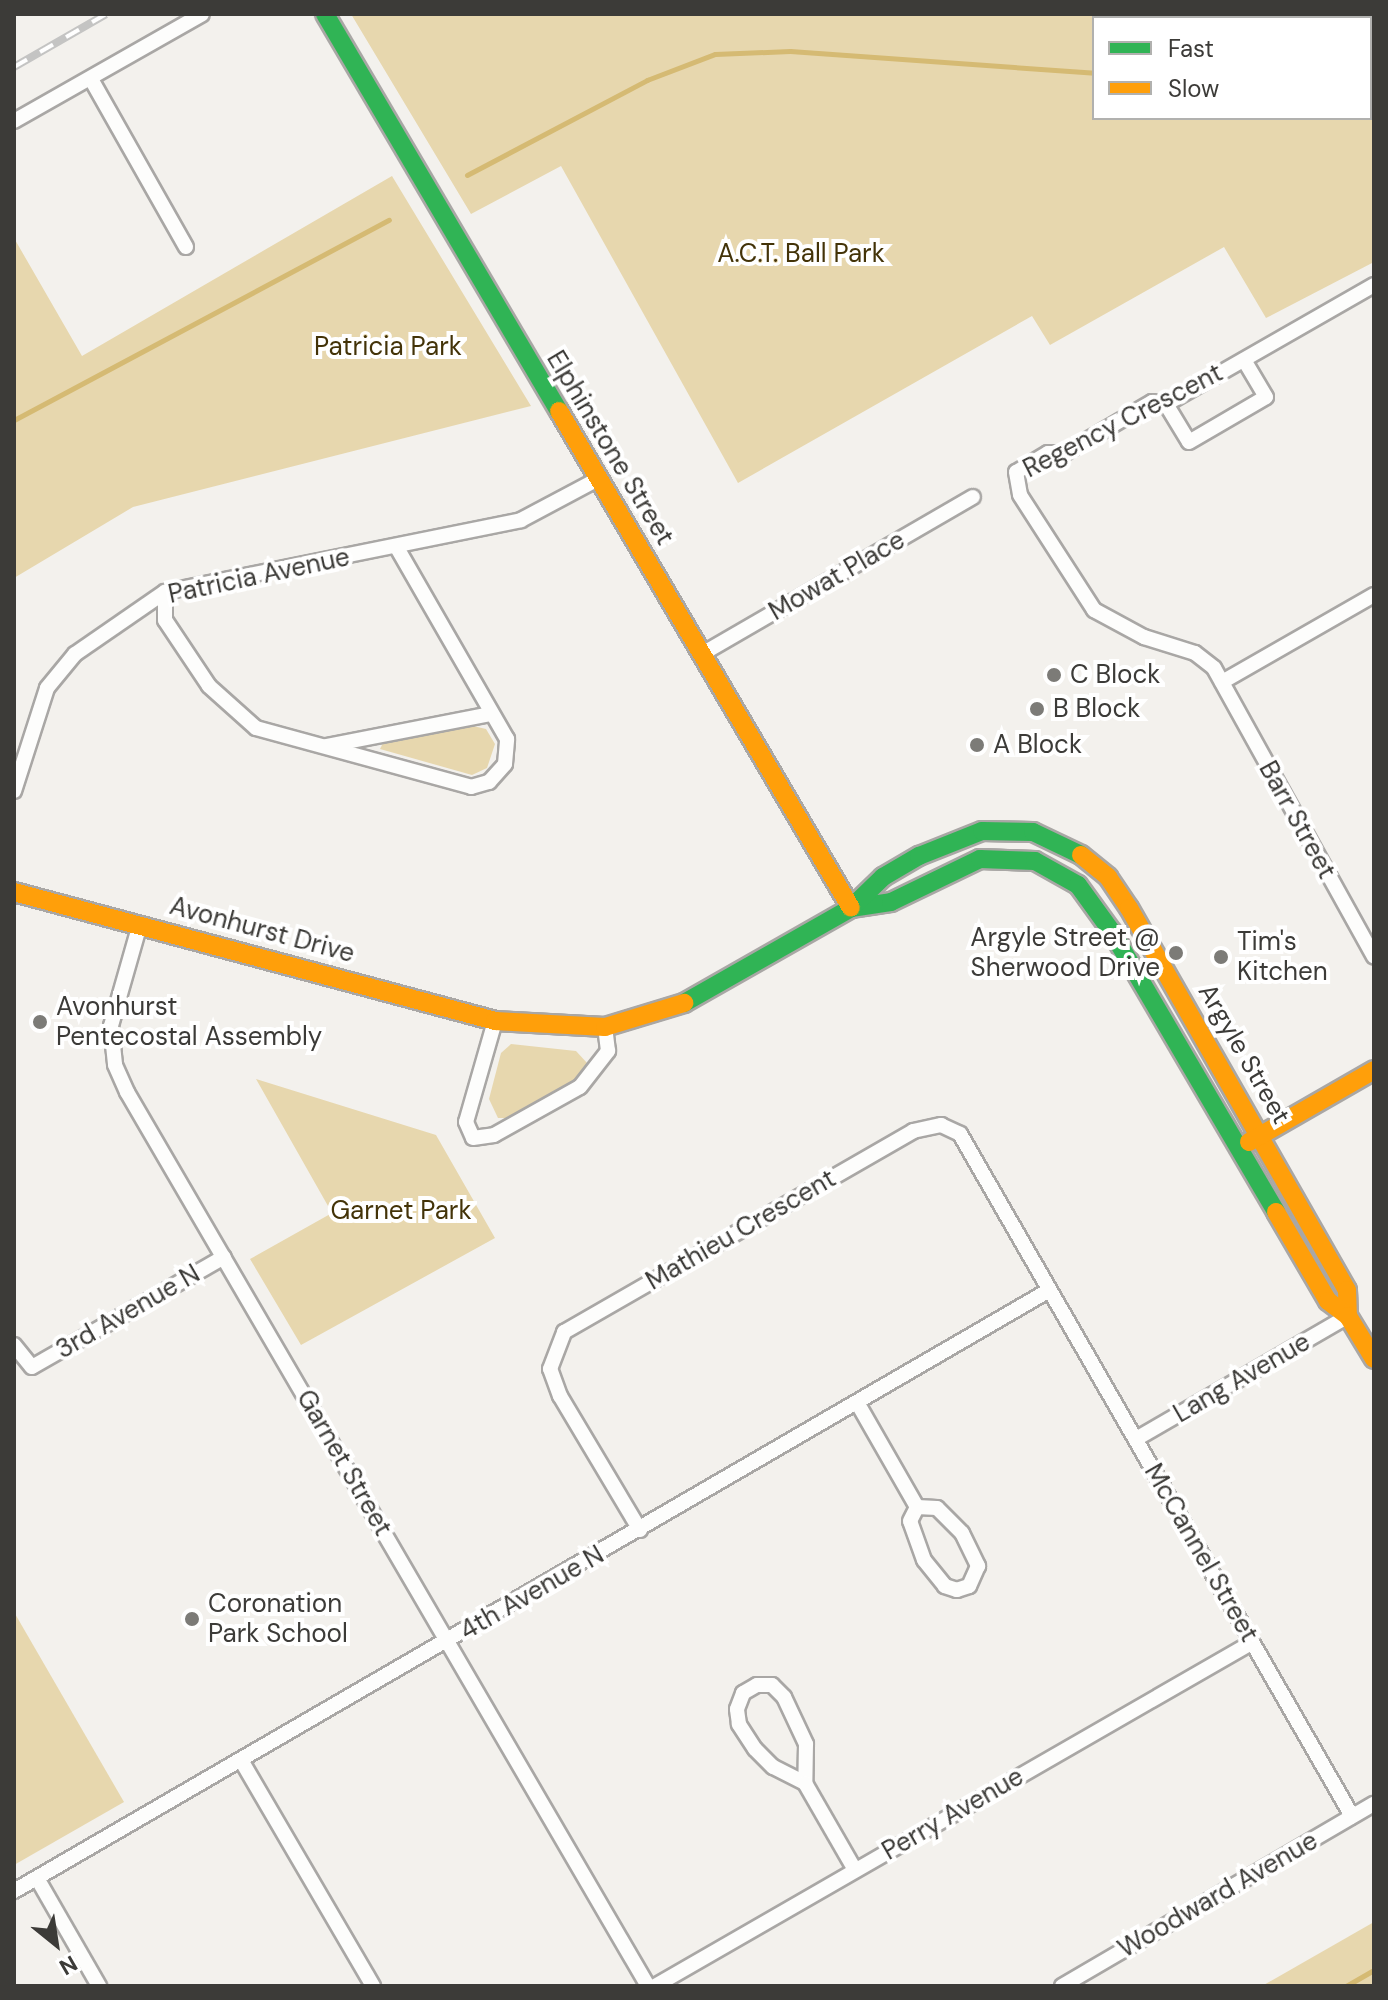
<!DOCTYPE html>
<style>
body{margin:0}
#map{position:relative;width:1388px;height:2000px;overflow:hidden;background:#f3f1ed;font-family:"DM Sans",sans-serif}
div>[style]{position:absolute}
.green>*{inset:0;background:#e7d7ae}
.stream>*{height:5px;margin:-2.5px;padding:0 2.5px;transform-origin:2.5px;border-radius:2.5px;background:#d5ba73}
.roads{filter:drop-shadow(2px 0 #a9a7a5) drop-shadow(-2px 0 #a9a7a5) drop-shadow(0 2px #a9a7a5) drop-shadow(0 -2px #a9a7a5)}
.street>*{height:14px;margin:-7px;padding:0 7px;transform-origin:7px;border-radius:7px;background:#fdfdfc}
.fast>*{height:18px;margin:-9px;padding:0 9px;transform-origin:9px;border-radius:9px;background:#30b455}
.slow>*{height:18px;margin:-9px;padding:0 9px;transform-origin:9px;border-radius:9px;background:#ff9f0a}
.rail>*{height:8px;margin-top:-4px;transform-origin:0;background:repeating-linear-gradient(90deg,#fff 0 15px,#c4c4c3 0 30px);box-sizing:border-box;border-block:2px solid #c4c4c3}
.dots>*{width:22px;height:22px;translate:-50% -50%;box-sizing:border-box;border:4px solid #fff;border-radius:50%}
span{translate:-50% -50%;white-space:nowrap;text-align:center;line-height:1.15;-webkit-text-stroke:8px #fff;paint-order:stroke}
.park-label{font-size:26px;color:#433308}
.street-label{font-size:26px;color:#3c3b38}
.poi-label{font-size:26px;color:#3c3b38}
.left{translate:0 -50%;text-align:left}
.right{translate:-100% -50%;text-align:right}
.frame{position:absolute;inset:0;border:16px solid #3c3b38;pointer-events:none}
.legend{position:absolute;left:1092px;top:16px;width:280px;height:104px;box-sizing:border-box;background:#fff;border:2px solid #b1b1af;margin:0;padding:10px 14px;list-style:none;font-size:24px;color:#3c3b38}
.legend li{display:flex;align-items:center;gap:16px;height:40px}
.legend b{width:40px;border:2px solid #b1b1af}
.north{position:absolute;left:16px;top:1904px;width:80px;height:80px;-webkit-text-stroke:6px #fff;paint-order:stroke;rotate:150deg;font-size:22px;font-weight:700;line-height:32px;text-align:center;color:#3c3b38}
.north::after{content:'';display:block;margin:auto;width:28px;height:36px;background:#3c3b38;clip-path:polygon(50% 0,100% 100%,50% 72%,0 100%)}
</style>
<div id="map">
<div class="green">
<div style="clip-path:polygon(evenodd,351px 14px,1374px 14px,1374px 262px,1266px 318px,1224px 247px,1050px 345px,1032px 316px,738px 483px,561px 166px,471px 214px,351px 14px,1094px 18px,1370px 18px,1370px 118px,1094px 118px,1094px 18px)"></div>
<div style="clip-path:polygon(392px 176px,531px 406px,133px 507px,14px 578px,14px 238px,82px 356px)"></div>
<div style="clip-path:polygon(473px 726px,486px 729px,495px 744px,487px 768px,472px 775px,380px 749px,384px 741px)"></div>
<div style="clip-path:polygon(511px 1044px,576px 1051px,588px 1064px,581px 1076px,512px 1118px,498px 1118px,489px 1099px,501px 1053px)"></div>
<div style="clip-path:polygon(256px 1079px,436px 1135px,495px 1238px,301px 1345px,250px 1259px,332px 1213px)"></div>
<div style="clip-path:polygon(14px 1612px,124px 1802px,14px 1865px)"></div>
<div style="clip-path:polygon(1374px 1922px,1374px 1986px,1262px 1986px)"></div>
</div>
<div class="stream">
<div style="left:1370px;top:88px;width:4px"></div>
<div style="left:467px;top:175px;width:204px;rotate:-27.8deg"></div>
<div style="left:647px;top:80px;width:73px;rotate:-20.9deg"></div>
<div style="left:715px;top:54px;width:75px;rotate:-2.3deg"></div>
<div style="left:790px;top:51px;width:305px;rotate:4.1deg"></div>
<div style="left:14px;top:420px;width:425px;rotate:-28.1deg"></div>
<div style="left:1346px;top:1986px;width:32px;rotate:-30deg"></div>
</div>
<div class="roads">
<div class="street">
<div style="left:91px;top:79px;width:193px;rotate:60.5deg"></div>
<div style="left:14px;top:121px;width:216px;rotate:-29.6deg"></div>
<div style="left:1374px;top:285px;width:240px;rotate:150.2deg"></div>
<div style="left:1166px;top:404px;width:14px;rotate:-172deg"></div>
<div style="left:1152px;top:402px;width:101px;rotate:149.6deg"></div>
<div style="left:1065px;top:453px;width:17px;rotate:180deg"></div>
<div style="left:1048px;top:453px;width:37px;rotate:149deg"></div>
<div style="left:1016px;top:472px;width:23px;rotate:80deg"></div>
<div style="left:1020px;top:495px;width:137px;rotate:57.2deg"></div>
<div style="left:1094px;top:610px;width:57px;rotate:28.4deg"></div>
<div style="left:1144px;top:637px;width:53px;rotate:17.4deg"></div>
<div style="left:1195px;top:653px;width:24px;rotate:38deg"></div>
<div style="left:1214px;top:668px;width:330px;rotate:61deg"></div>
<div style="left:1166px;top:404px;width:44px;rotate:58.8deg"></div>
<div style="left:1189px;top:442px;width:89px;rotate:-30.3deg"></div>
<div style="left:1266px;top:397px;width:43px;rotate:-120.7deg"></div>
<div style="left:165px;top:592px;width:28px;rotate:90deg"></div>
<div style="left:165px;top:620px;width:79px;rotate:56.3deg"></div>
<div style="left:209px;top:686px;width:63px;rotate:41.8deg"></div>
<div style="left:256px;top:728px;width:223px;rotate:15.3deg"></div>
<div style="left:471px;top:787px;width:19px;rotate:-16deg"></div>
<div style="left:489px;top:782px;width:24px;rotate:-48deg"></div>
<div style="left:505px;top:764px;width:25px;rotate:-85deg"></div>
<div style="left:507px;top:739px;width:220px;rotate:-119.9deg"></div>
<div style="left:702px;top:654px;width:313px;rotate:-30.1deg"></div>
<div style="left:1222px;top:682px;width:175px;rotate:-29.8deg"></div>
<div style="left:326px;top:746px;width:167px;rotate:-11deg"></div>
<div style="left:14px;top:791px;width:108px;rotate:-72.2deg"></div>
<div style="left:47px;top:688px;width:44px;rotate:-50.5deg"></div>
<div style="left:75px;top:654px;width:109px;rotate:-34.6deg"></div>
<div style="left:165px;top:592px;width:363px;rotate:-11.4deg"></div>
<div style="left:521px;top:520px;width:89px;rotate:-28deg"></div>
<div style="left:140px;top:924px;width:106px;rotate:105.9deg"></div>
<div style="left:111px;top:1026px;width:39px;rotate:84deg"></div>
<div style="left:115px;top:1065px;width:30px;rotate:66deg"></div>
<div style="left:127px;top:1092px;width:1035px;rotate:59.77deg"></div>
<div style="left:495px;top:1021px;width:105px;rotate:106deg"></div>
<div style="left:466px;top:1122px;width:17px;rotate:66deg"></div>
<div style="left:473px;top:1138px;width:21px;rotate:-8deg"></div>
<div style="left:494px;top:1135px;width:98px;rotate:-29.2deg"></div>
<div style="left:580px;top:1087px;width:46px;rotate:-52.1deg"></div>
<div style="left:608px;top:1051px;width:24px;rotate:-97deg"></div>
<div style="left:14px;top:1345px;width:28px;rotate:51deg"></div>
<div style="left:32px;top:1367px;width:221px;rotate:-29.8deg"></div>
<div style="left:858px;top:1404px;width:119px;rotate:60.2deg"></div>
<div style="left:1136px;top:1439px;width:245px;rotate:-30.1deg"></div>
<div style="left:917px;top:1507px;width:20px;rotate:3deg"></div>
<div style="left:937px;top:1508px;width:35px;rotate:45deg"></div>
<div style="left:962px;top:1533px;width:37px;rotate:64deg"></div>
<div style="left:978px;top:1566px;width:22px;rotate:114deg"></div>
<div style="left:969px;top:1586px;width:13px;rotate:162deg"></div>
<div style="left:957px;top:1590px;width:13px;rotate:-162deg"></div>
<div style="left:945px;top:1586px;width:33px;rotate:-129deg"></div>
<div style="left:924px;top:1560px;width:41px;rotate:-109.7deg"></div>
<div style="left:910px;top:1521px;width:16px;rotate:-63deg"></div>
<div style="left:640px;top:1530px;width:156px;rotate:-120.8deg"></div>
<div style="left:560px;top:1396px;width:29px;rotate:-110deg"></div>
<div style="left:550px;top:1369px;width:40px;rotate:-69deg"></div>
<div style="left:564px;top:1332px;width:403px;rotate:-29.9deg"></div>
<div style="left:913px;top:1131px;width:29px;rotate:-12deg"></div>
<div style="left:941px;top:1125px;width:21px;rotate:25deg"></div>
<div style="left:960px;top:1134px;width:787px;rotate:60.11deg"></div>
<div style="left:241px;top:1760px;width:262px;rotate:59.7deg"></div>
<div style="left:805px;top:1783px;width:36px;rotate:-153deg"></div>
<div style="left:773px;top:1767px;width:25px;rotate:-135deg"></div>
<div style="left:755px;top:1749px;width:30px;rotate:-123deg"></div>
<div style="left:739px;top:1724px;width:15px;rotate:-98deg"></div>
<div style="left:737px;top:1709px;width:17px;rotate:-69deg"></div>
<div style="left:743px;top:1693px;width:16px;rotate:-30deg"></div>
<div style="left:757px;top:1685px;width:15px"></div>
<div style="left:772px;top:1685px;width:17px;rotate:45deg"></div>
<div style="left:784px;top:1697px;width:52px;rotate:64.9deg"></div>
<div style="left:806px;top:1744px;width:39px;rotate:91deg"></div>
<div style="left:805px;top:1783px;width:100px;rotate:60.1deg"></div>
<div style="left:37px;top:1878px;width:125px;rotate:60.1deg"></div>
<div style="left:14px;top:1891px;width:1195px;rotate:-30.13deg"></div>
<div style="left:655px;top:1986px;width:688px;rotate:-29.92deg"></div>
<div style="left:1062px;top:1986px;width:361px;rotate:-30.3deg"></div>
</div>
<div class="fast">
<div style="left:325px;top:14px;width:461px;rotate:59.5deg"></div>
<div style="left:851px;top:908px;width:40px;rotate:-8.5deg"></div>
<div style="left:891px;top:902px;width:99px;rotate:-25.8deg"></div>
<div style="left:980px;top:859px;width:55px;rotate:2.1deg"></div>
<div style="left:1035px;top:861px;width:49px;rotate:29.2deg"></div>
<div style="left:1078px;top:885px;width:58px;rotate:54.1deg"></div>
<div style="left:1112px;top:932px;width:324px;rotate:59.6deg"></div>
<div style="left:684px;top:1003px;width:192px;rotate:-29.6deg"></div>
<div style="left:851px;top:908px;width:45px;rotate:-44.1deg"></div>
<div style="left:883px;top:877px;width:42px;rotate:-30.3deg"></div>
<div style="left:919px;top:856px;width:68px;rotate:-21.6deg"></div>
<div style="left:982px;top:831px;width:51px;rotate:1.1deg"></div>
<div style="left:1033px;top:832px;width:53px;rotate:25.6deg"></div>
</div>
<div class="slow">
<div style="left:559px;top:411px;width:576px;rotate:59.56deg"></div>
<div style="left:1081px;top:855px;width:35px;rotate:39deg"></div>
<div style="left:1108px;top:877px;width:37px;rotate:56deg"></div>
<div style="left:1129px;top:908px;width:440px;rotate:60.3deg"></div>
<div style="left:1347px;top:1290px;width:26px;rotate:88deg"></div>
<div style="left:14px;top:892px;width:498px;rotate:15deg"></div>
<div style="left:495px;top:1021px;width:110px;rotate:3.1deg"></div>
<div style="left:605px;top:1027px;width:83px;rotate:-16.9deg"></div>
<div style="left:1249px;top:1142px;width:144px;rotate:-29.9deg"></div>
<div style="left:1276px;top:1212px;width:103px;rotate:59.7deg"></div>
<div style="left:1328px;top:1301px;width:25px;rotate:37deg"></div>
<div style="left:1348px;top:1316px;width:50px;rotate:58.8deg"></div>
</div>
</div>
<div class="rail">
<div style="left:14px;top:67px;width:106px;rotate:-29.9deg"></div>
</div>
<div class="dots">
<div style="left:1054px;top:675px;background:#7c7b77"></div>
<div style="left:1037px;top:709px;background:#7c7b77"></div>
<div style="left:977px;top:745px;background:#7c7b77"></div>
<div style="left:1176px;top:953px;background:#7c7b77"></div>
<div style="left:1221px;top:957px;background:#7c7b77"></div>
<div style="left:40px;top:1022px;background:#7c7b77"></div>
<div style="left:192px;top:1619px;background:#7c7b77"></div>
</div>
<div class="park-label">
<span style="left:801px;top:254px">A.C.T. Ball Park</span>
<span style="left:388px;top:347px">Patricia Park</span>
<span style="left:401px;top:1211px">Garnet Park</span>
</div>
<div class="street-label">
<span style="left:1123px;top:421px;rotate:-27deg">Regency Crescent</span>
<span style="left:610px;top:448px;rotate:59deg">Elphinstone Street</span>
<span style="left:259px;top:576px;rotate:-12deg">Patricia Avenue</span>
<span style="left:837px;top:576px;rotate:-30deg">Mowat Place</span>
<span style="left:1297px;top:820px;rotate:61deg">Barr Street</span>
<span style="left:262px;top:930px;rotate:15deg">Avonhurst Drive</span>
<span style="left:1244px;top:1054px;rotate:60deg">Argyle Street</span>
<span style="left:741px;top:1230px;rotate:-30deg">Mathieu Crescent</span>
<span style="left:128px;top:1312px;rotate:-30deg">3rd Avenue N</span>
<span style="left:1242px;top:1378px;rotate:-30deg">Lang Avenue</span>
<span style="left:344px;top:1463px;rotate:60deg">Garnet Street</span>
<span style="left:1201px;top:1553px;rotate:60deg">McCannel Street</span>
<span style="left:532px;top:1593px;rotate:-30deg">4th Avenue N</span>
<span style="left:953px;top:1814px;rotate:-30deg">Perry Avenue</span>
<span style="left:1218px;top:1895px;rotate:-30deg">Woodward Avenue</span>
</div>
<div class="poi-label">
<span class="left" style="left:1070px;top:675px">C Block</span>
<span class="left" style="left:1053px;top:709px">B Block</span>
<span class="left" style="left:993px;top:745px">A Block</span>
<span class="right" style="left:1160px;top:953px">Argyle Street @<br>Sherwood Drive</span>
<span class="left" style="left:1237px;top:957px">Tim's<br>Kitchen</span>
<span class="left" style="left:56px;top:1022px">Avonhurst<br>Pentecostal Assembly</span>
<span class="left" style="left:208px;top:1619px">Coronation<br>Park School</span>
</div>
<div class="frame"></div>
<ul class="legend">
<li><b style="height:10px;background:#30b455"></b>Fast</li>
<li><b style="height:10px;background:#ff9f0a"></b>Slow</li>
</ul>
<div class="north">N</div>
</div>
